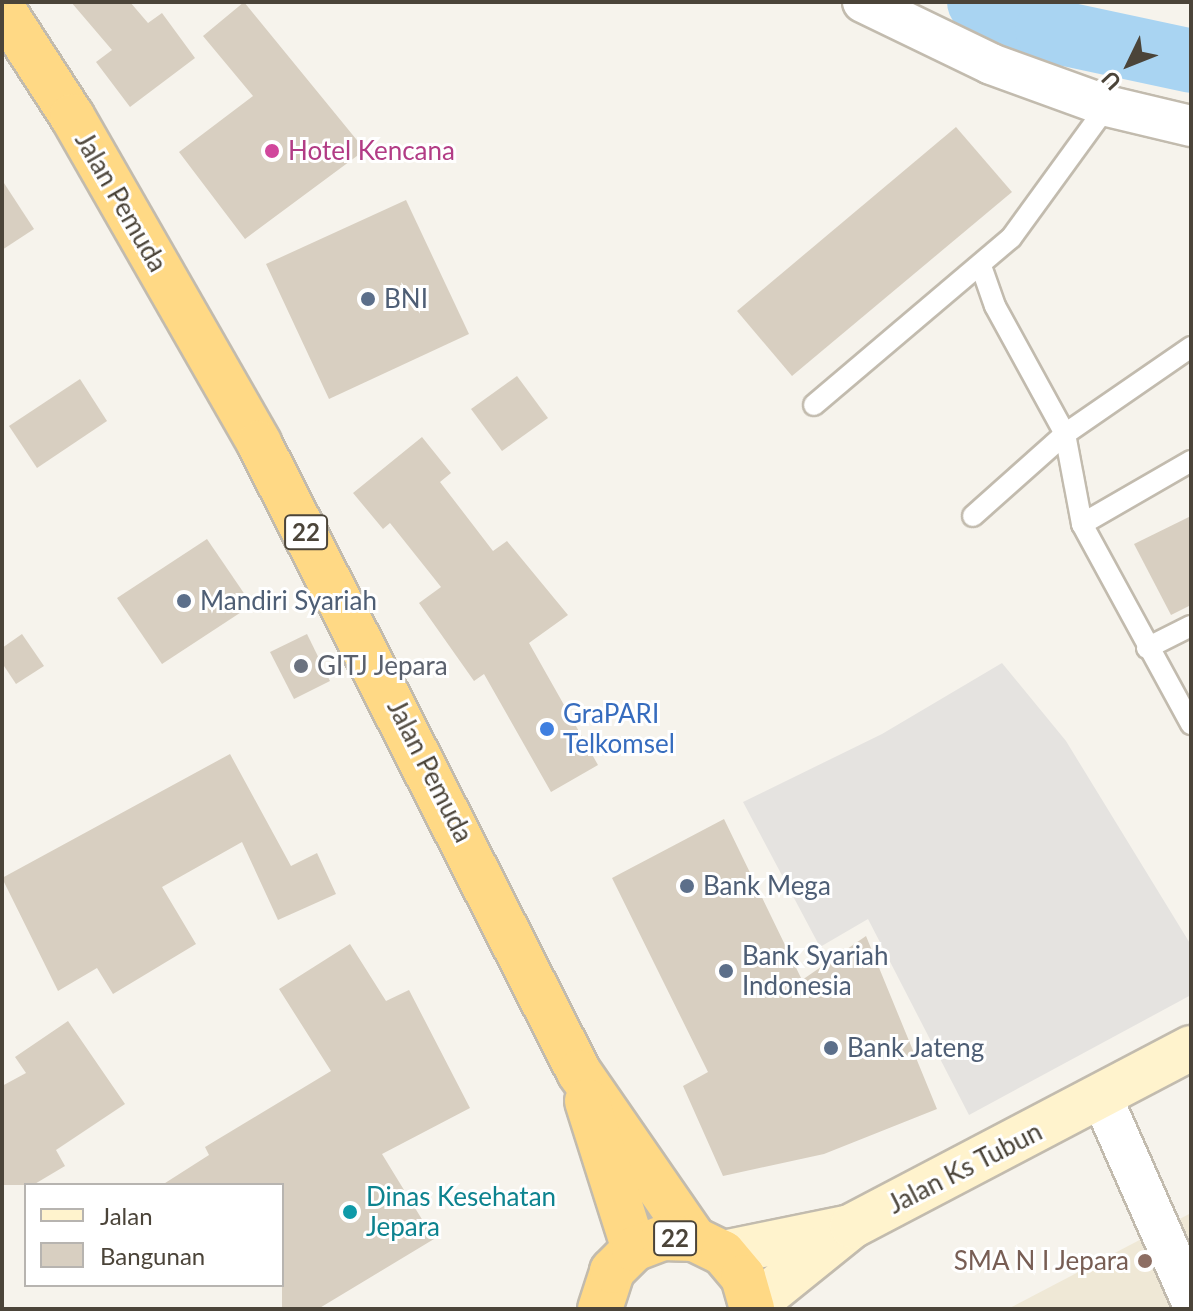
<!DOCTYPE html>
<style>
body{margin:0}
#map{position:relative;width:1193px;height:1311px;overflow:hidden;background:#f6f3ec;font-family:Lato,sans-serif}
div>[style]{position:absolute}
.education>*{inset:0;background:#efe8d6}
.parking>*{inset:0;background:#e5e3e0}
.river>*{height:64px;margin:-32px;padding:0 32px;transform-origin:32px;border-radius:32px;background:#a9d4f2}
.building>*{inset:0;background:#d8cfc1}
.roads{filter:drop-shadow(2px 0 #c2bbae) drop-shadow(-2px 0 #c2bbae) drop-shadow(0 2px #c2bbae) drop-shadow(0 -2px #c2bbae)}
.service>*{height:20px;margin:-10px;padding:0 10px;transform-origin:10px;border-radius:10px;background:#fff}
.minor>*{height:40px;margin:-20px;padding:0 20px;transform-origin:20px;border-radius:20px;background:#fff}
.secondary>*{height:44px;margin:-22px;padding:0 22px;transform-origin:22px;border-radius:22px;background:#fff3cd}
.trunk>*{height:44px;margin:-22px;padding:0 22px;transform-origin:22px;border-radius:22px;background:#ffd985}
.dots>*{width:22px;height:22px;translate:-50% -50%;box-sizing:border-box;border:4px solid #fff;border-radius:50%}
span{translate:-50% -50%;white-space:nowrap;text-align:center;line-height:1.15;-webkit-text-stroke:6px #fff;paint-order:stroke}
.shield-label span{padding:2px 6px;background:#fff;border:2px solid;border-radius:6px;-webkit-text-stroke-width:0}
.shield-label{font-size:24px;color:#4b4439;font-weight:700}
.hotel-label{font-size:26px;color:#b23c85}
.left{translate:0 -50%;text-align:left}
.street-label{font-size:26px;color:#4b4439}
.service-label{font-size:26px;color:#4e5e75}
.worship-label{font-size:26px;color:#5b616d}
.shop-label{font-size:26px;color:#366cbe}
.culture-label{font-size:26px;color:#0d838f}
.education-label{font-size:26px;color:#785e54}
.right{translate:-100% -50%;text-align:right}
.frame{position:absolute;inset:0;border:4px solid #4b4439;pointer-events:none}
.legend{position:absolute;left:24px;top:1183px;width:260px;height:104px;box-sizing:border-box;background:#fff;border:2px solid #b7b4b0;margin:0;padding:10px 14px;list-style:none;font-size:24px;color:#4b4439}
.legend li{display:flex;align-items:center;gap:16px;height:40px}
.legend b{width:40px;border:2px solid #b7b4b0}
.north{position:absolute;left:1089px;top:24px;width:80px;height:80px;-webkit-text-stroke:6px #fff;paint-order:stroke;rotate:227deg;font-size:22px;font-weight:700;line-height:32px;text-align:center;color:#4b4439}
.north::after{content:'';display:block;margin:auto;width:28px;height:36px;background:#4b4439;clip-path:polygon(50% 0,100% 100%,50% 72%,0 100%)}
</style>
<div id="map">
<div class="education">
<div style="clip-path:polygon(1191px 1213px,1191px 1309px,1008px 1309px)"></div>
</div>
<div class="parking">
<div style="clip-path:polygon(1002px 663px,1066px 741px,1191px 945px,1191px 995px,969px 1115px,868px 919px,820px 947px,743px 802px,882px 734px)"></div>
</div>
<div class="river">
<div style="left:979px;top:2px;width:74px;rotate:22.4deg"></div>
<div style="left:1047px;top:30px;width:147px;rotate:12.1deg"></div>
</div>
<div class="building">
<div style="clip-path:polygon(71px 2px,130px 2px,148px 23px,162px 13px,195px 58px,130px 107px,96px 62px,112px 50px)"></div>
<div style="clip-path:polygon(244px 2px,365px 150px,245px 239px,179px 152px,253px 96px,203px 36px)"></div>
<div style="clip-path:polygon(956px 127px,1012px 192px,792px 376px,737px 311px)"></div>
<div style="clip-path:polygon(2px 180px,34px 229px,2px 250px)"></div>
<div style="clip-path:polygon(406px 200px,469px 334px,329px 399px,266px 264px)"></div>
<div style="clip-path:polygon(517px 376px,548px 418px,502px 451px,471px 409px)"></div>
<div style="clip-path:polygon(80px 379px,107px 421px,37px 468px,9px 426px)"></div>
<div style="clip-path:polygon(422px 437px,451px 473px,440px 482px,493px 551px,507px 541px,568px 615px,529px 643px,598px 765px,551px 792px,484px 674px,474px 681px,419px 603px,441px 587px,390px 523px,383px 529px,353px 493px)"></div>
<div style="clip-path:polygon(1191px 516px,1191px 605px,1171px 615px,1134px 544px)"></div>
<div style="clip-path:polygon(207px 539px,252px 605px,162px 664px,117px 598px)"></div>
<div style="clip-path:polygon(22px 634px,44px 666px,16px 684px,2px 663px,2px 648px)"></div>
<div style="clip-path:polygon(307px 634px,330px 681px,294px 699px,270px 652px)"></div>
<div style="clip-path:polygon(230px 754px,291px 866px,317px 853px,336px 894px,278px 920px,242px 842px,162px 887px,196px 944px,113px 994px,97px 968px,58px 991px,2px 878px)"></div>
<div style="clip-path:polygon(724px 819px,802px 980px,866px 936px,937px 1109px,824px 1154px,723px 1176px,683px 1086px,708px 1072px,612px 878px)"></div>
<div style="clip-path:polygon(350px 944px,386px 1001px,409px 990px,470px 1108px,382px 1154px,434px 1239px,318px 1309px,282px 1309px,282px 1185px,162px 1185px,209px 1155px,205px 1147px,331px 1071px,279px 989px)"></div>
<div style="clip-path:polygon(68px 1021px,125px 1104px,56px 1150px,65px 1166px,33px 1185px,2px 1185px,2px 1086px,26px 1073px,15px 1057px)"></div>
</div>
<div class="roads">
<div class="service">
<div style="left:981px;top:266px;width:42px;rotate:70.7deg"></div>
<div style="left:995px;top:306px;width:146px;rotate:61.3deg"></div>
<div style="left:1065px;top:434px;width:92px;rotate:79.3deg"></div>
<div style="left:1082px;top:524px;width:228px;rotate:61.4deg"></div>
<div style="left:814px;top:405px;width:258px;rotate:-40.3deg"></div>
<div style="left:1011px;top:238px;width:163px;rotate:-54deg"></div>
<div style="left:973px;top:516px;width:123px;rotate:-41.7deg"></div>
<div style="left:1065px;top:434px;width:153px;rotate:-34.6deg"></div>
<div style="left:1082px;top:524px;width:126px;rotate:-30deg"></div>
<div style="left:1147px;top:648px;width:49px;rotate:-26.6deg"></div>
</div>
<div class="minor">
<div style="left:863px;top:2px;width:142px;rotate:25.8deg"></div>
<div style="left:991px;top:64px;width:123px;rotate:19.9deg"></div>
<div style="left:1107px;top:106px;width:86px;rotate:13.4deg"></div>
<div style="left:1102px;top:1098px;width:221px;rotate:66.2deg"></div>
</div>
<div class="secondary">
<div style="left:723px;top:1253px;width:126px;rotate:-11.5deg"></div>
<div style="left:753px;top:1306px;width:127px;rotate:-38.9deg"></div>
<div style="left:852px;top:1226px;width:383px;rotate:-27.7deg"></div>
</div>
<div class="trunk">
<div style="left:2px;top:8px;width:129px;rotate:57.1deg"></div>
<div style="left:72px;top:116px;width:377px;rotate:60.2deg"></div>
<div style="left:259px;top:443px;width:706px;rotate:63.04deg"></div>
<div style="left:579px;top:1072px;width:203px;rotate:55.4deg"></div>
<div style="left:587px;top:1101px;width:155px;rotate:72.4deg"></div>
<div style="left:600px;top:1309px;width:40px;rotate:-72deg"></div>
<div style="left:612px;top:1271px;width:31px;rotate:-45deg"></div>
<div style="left:634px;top:1249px;width:31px;rotate:-21deg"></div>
<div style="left:663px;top:1238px;width:31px;rotate:2deg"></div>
<div style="left:694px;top:1239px;width:32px;rotate:26deg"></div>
<div style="left:723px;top:1253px;width:31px;rotate:50deg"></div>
<div style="left:743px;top:1277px;width:33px;rotate:74deg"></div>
</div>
</div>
<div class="dots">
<div style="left:272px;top:151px;background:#d1479c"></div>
<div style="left:368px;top:299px;background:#5c6f8a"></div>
<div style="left:184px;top:601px;background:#5c6f8a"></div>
<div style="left:301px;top:666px;background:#6b7280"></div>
<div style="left:547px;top:729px;background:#3f7fe0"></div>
<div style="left:687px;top:886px;background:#5c6f8a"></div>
<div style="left:726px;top:971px;background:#5c6f8a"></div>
<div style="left:831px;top:1048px;background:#5c6f8a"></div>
<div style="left:350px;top:1212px;background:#0f9aa8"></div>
<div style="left:1145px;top:1261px;background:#8d6e63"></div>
</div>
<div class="shield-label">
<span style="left:306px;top:532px">22</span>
<span style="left:675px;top:1238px">22</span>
</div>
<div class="hotel-label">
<span class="left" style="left:288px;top:151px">Hotel Kencana</span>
</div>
<div class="street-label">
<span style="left:121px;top:202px;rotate:60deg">Jalan Pemuda</span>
<span style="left:430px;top:771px;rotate:63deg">Jalan Pemuda</span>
<span style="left:965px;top:1168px;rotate:-27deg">Jalan Ks Tubun</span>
</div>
<div class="service-label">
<span class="left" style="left:384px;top:299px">BNI</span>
<span class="left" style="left:200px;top:601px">Mandiri Syariah</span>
<span class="left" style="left:703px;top:886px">Bank Mega</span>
<span class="left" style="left:742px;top:971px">Bank Syariah<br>Indonesia</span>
<span class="left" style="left:847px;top:1048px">Bank Jateng</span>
</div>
<div class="worship-label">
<span class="left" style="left:317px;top:666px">GITJ Jepara</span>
</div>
<div class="shop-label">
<span class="left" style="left:563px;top:729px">GraPARI<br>Telkomsel</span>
</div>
<div class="culture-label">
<span class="left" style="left:366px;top:1212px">Dinas Kesehatan<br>Jepara</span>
</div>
<div class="education-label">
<span class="right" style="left:1129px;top:1261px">SMA N I Jepara</span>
</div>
<div class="frame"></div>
<ul class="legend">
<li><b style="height:10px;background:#fff3cd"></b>Jalan</li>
<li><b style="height:22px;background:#d8cfc1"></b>Bangunan</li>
</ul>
<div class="north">U</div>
</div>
